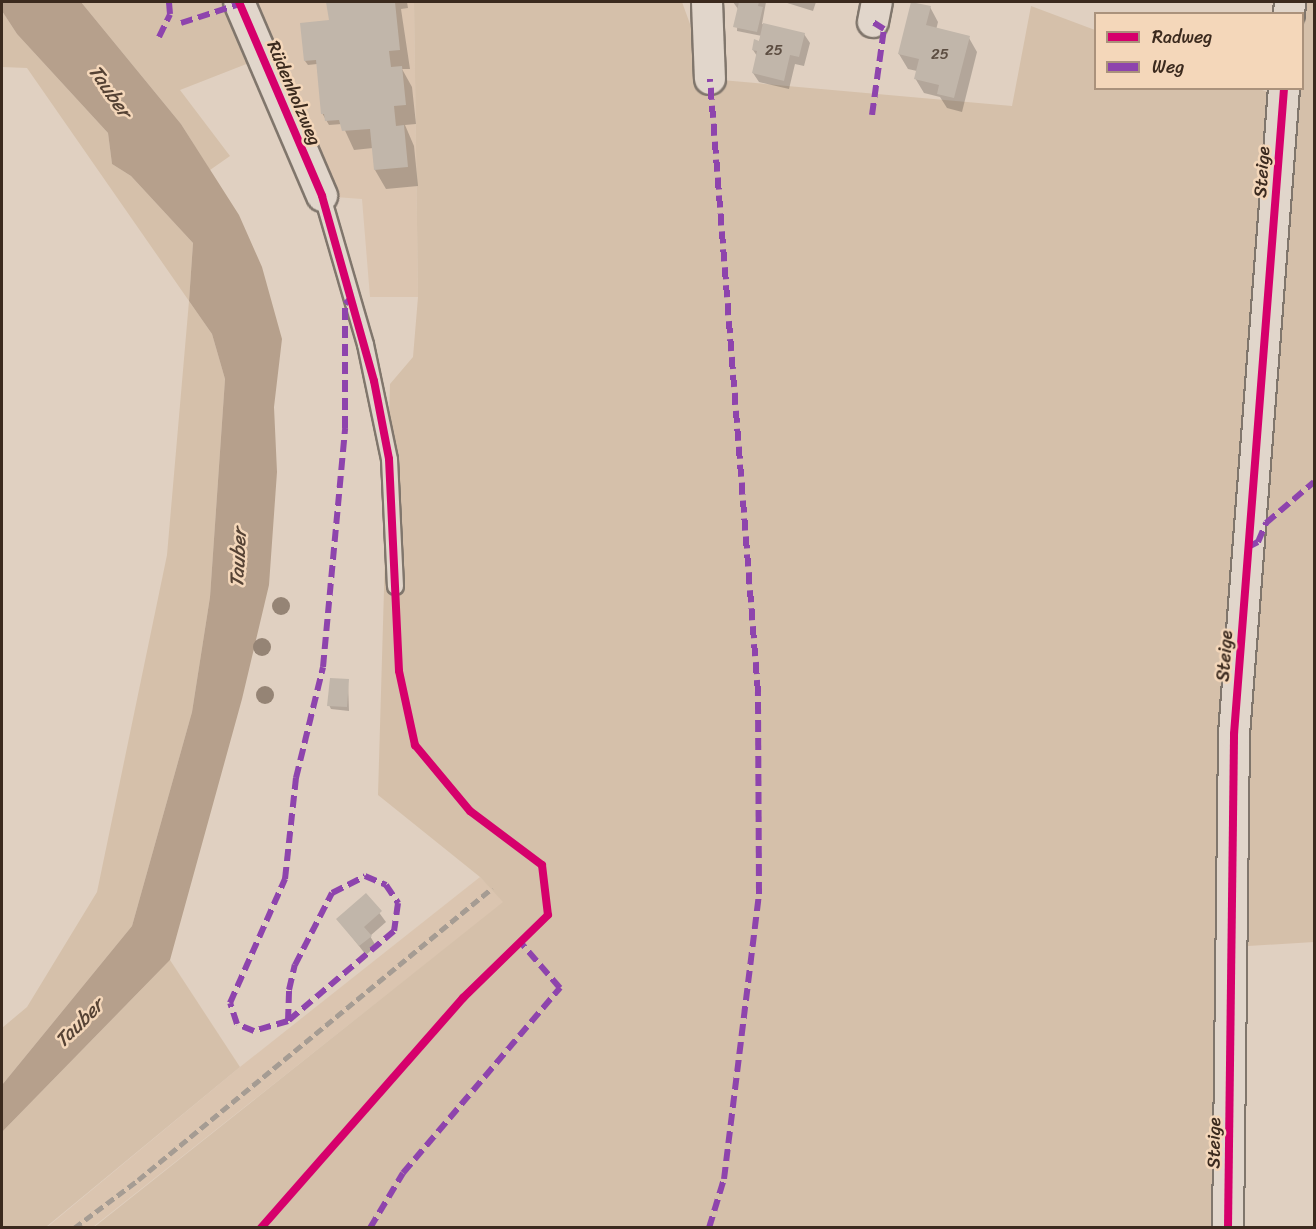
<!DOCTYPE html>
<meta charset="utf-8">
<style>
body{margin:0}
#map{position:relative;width:1316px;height:1229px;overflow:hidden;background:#e0d0c1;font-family:Sriracha,sans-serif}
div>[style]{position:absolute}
.built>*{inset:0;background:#dbc5b0}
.green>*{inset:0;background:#d5c0aa}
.water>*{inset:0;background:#b6a08c}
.shadow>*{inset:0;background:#0003}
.building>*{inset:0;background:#c1b6aa}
.roads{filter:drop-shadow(2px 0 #80766c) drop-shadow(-2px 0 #80766c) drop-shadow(0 2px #80766c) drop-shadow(0 -2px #80766c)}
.service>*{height:15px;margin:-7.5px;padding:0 7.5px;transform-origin:7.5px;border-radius:7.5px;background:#e1d6cb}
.minor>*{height:30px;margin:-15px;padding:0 15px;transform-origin:15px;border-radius:15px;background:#e1d6cb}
.rail>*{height:4.5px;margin-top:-2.25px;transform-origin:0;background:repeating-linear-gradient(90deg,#a59c93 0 9px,transparent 0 13.5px)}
.quiet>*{height:6px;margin-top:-3px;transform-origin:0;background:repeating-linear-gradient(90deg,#8e44ad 0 12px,transparent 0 18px)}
.cycleway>*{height:8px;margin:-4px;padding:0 4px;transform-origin:4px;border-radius:4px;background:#d6006c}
.trees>*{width:18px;height:18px;margin:-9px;border-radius:50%;background:#958475}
span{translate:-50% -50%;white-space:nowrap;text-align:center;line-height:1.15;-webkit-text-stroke:5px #f4d7ba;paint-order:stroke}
.number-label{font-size:15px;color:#5c4d41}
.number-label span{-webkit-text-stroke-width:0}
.street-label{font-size:18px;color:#3b2a1e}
.water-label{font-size:20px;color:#554234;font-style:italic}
.frame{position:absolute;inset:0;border:3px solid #3b2a1e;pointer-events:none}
.legend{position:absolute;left:1094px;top:12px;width:210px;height:78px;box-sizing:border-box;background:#f4d7ba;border:2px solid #aa927c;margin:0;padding:8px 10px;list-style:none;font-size:18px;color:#3b2a1e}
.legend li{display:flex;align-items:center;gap:12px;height:30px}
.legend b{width:30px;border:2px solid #aa927c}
</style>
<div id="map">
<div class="built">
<div style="clip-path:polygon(239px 2px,414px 2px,418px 297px,370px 297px,362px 199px,322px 196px)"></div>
<div style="clip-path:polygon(480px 877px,504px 902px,93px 1227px,46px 1228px,240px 1067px)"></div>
</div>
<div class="green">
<div style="clip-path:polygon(81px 2px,239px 2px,262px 58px,180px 90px,230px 156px,210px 170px,181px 124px)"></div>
<div style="clip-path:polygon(414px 2px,682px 2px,710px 79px,1012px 106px,1031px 6px,1095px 30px,1096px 88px,1259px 89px,1283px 97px,1284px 89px,1302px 88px,1302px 14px,1290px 2px,1314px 2px,1314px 942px,1232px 947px,1228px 1227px,93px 1228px,503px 902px,480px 877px,378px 795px,390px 384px,413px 357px,418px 297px)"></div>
<div style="clip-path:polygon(2px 11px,17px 34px,108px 133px,112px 164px,131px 176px,193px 243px,189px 301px,212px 334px,225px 379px,210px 597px,192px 712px,132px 926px,2px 1085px,2px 1028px,27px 1007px,97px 892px,167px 555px,189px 301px,27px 68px,2px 67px)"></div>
<div style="clip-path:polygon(170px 960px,240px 1067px,46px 1227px,2px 1227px,2px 1132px)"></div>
</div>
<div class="water">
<div style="clip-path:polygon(2px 2px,81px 2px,181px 124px,239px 215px,262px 267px,282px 339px,274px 407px,277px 472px,269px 585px,242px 699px,170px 960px,2px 1132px,2px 1085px,132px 926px,192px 712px,210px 597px,225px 379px,212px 334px,189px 301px,193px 243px,131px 176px,112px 164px,108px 133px,17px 34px,2px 11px)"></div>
</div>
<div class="shadow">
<div style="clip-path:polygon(328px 2px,407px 2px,408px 8px,401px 9px,410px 69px,402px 69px,412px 87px,416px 124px,405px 125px,414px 146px,418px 186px,386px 189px,375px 170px,373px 148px,354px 150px,342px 124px,329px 125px,322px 113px,317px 64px,308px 65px,305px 61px,302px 24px,330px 22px)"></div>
<div style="clip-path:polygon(733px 2px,766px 2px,762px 24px,804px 34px,810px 43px,804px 66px,795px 64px,789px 89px,759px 82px,753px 73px,757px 56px,753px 50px,762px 36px,737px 31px,738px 9px)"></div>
<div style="clip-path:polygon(784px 2px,816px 2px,813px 11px)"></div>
<div style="clip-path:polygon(930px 7px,938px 22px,936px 30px,969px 38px,977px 52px,962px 112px,947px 108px,940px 97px,924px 93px,915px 78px,917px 71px,908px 69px,899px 54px)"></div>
<div style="clip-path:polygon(348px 681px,349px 711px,331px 709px,329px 705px)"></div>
<div style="clip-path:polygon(366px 895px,386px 922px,370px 936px,376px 946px,366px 955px,338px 919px)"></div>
</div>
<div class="building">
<div style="clip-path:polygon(326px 2px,395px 2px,400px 50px,389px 51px,391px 67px,402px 66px,406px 105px,394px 106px,396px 126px,404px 125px,408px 167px,374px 170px,370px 129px,342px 131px,339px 120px,325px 121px,324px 114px,321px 114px,316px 60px,304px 61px,300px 23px,329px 20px)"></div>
<div style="clip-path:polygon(739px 2px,759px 2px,758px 6px,763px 7px,757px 32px,733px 27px)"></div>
<div style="clip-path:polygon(911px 2px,931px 6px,926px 25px,970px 36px,954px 98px,937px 94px,939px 85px,914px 79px,919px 59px,898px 54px)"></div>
<div style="clip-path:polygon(763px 23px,805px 33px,799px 57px,790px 55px,784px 81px,752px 73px,757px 51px,752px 50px,754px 39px,759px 41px)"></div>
<div style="clip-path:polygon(330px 678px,349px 679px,347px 707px,327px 706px)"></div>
<div style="clip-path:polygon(366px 893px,382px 911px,364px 927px,372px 936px,359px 946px,336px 919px)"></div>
</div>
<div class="roads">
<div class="service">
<div style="left:322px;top:196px;width:154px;rotate:73.8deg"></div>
<div style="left:365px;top:344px;width:117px;rotate:78.2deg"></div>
<div style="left:389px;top:459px;width:127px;rotate:87.3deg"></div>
</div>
<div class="minor">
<div style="left:239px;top:2px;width:211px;rotate:66.8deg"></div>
<div style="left:707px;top:2px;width:77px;rotate:87.8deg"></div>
<div style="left:1289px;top:14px;width:12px;rotate:-85deg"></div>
<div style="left:873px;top:22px;width:20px;rotate:-79deg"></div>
<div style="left:1228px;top:1228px;width:494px;rotate:-89.3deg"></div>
<div style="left:1234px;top:734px;width:648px;rotate:-85.57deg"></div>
</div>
</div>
<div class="rail">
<div style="left:74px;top:1228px;width:80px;rotate:-36.9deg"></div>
<div style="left:138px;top:1180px;width:459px;rotate:-39.5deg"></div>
</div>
<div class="quiet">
<div style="left:181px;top:23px;width:62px;rotate:-17.9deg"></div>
<div style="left:159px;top:37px;width:25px;rotate:-64deg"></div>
<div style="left:170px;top:14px;width:12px;rotate:-95deg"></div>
<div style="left:872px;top:115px;width:87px;rotate:-82.1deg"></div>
<div style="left:884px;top:29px;width:13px;rotate:-148deg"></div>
<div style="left:1248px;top:547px;width:11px;rotate:-27deg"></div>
<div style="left:1258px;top:542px;width:21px;rotate:-67deg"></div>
<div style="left:1266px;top:523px;width:63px;rotate:-40.5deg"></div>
<div style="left:288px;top:1021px;width:31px;rotate:-88deg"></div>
<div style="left:289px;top:990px;width:26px;rotate:-77deg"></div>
<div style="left:295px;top:965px;width:81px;rotate:-62.8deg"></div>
<div style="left:332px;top:893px;width:37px;rotate:-27deg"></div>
<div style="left:365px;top:876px;width:23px;rotate:23deg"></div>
<div style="left:386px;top:885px;width:22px;rotate:56deg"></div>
<div style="left:398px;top:903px;width:28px;rotate:98deg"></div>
<div style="left:394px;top:931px;width:139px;rotate:139.7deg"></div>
<div style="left:288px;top:1021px;width:35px;rotate:164deg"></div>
<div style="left:254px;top:1031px;width:18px;rotate:-158deg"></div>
<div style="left:237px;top:1024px;width:22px;rotate:-108deg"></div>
<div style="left:230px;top:1003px;width:136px;rotate:-66.1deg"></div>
<div style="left:285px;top:879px;width:102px;rotate:-83.8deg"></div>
<div style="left:296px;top:778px;width:114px;rotate:-76.3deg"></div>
<div style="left:323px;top:667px;width:240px;rotate:-84.7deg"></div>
<div style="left:345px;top:428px;width:124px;rotate:-90deg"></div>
<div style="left:345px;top:304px;width:7px;rotate:-45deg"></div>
<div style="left:370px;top:1228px;width:64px;rotate:-59deg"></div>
<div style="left:403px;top:1173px;width:243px;rotate:-49.7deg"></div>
<div style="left:560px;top:988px;width:58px;rotate:-130.8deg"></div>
<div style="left:709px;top:1228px;width:51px;rotate:-73deg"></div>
<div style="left:724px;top:1179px;width:287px;rotate:-83deg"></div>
<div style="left:759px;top:894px;width:202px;rotate:-90.3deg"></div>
<div style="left:758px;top:692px;width:615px;rotate:-94.48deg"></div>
</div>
<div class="cycleway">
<div style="left:239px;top:2px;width:211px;rotate:66.8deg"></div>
<div style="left:322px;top:196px;width:192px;rotate:74.3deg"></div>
<div style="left:374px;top:381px;width:79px;rotate:79.1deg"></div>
<div style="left:389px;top:459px;width:212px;rotate:87.3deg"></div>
<div style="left:399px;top:671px;width:76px;rotate:77.8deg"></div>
<div style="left:415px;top:745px;width:86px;rotate:50.2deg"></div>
<div style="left:470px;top:811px;width:90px;rotate:36.9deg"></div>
<div style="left:542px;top:865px;width:50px;rotate:83.2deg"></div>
<div style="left:548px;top:915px;width:119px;rotate:135.7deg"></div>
<div style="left:463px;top:998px;width:306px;rotate:131.3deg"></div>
<div style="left:1228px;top:1228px;width:494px;rotate:-89.3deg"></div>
<div style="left:1234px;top:734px;width:648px;rotate:-85.57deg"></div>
</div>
<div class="trees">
<div style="left:281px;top:606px"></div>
<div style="left:262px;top:647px"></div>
<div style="left:265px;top:695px"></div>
</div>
<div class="number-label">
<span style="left:774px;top:51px">25</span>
<span style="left:940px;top:55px">25</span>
</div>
<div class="street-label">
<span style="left:294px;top:93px;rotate:67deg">Rüdenholzweg</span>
<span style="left:1262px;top:172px;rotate:-86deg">Steige</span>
<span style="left:1225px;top:656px;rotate:-86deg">Steige</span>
<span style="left:1214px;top:1143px;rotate:-89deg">Steige</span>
</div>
<div class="water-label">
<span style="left:110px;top:91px;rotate:55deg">Tauber</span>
<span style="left:238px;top:558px;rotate:-87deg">Tauber</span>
<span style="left:79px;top:1023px;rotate:-45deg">Tauber</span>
</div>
<div class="frame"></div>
<ul class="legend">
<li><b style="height:8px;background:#d6006c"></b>Radweg</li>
<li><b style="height:8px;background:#8e44ad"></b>Weg</li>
</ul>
</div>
